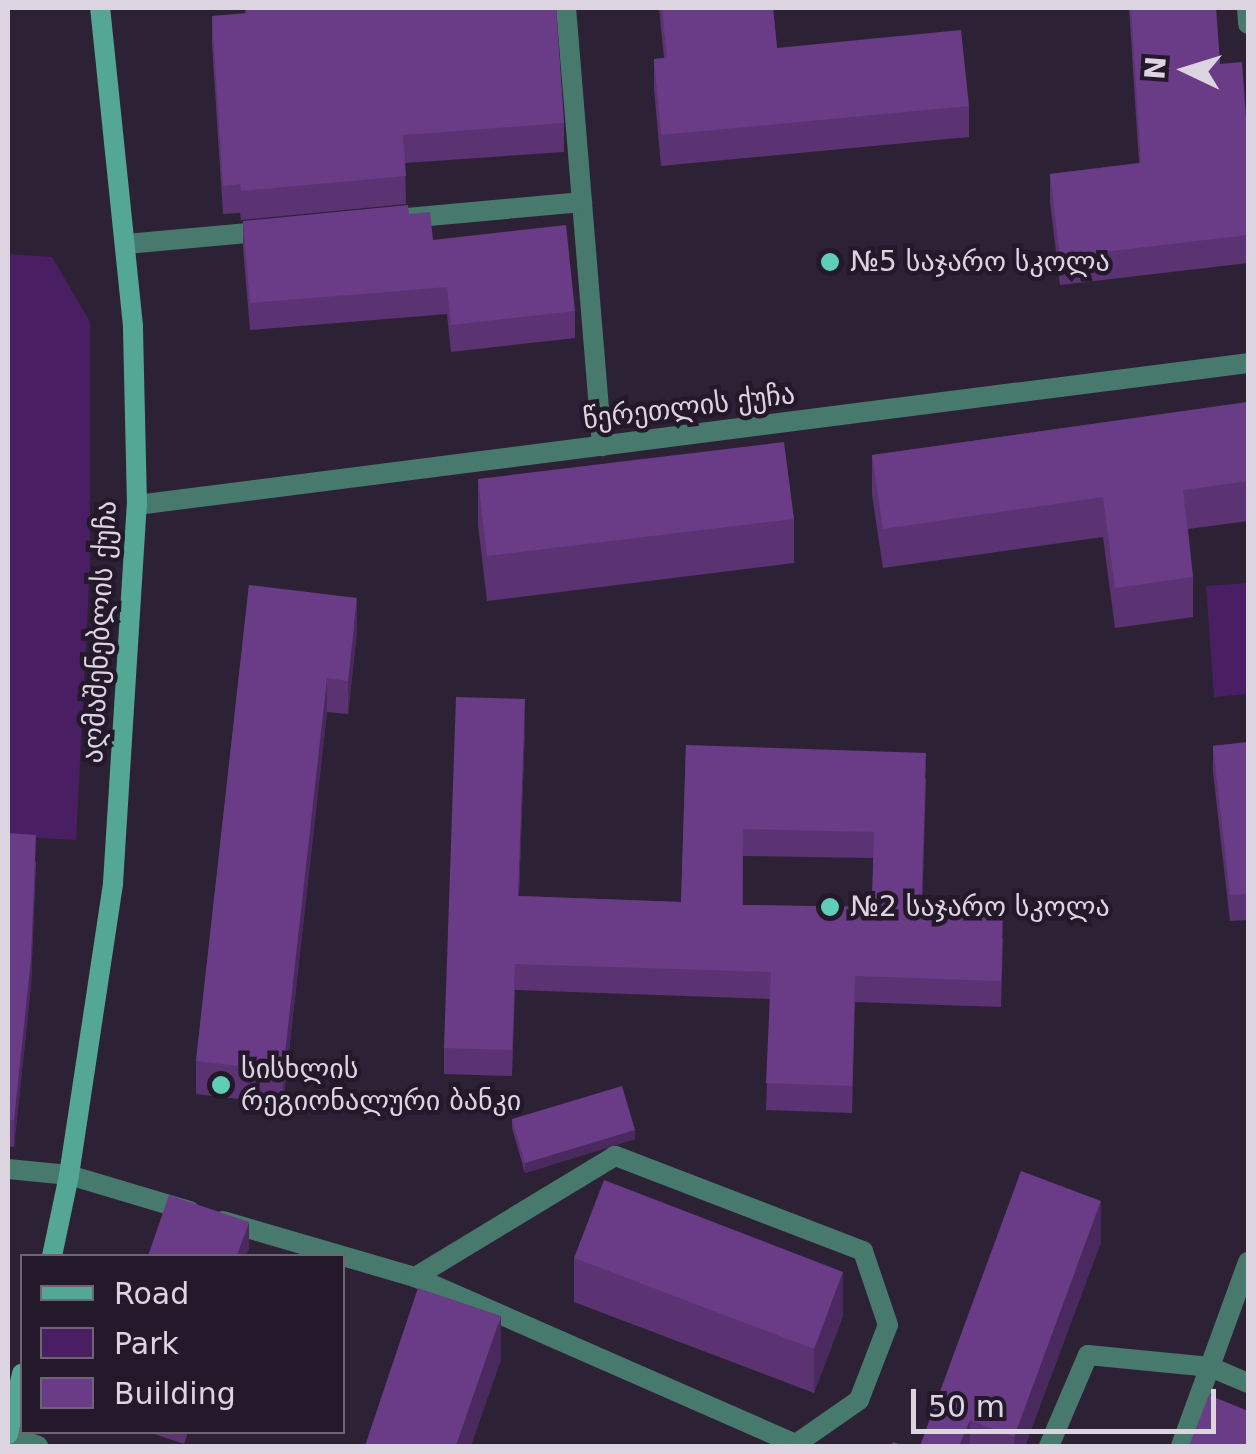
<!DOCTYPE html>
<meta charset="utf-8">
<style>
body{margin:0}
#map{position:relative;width:1256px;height:1454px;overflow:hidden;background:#2d2235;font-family:"DejaVu Sans","Noto Sans Georgian",sans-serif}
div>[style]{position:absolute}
.green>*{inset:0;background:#4a1e62}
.lane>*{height:20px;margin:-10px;padding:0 10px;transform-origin:10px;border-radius:10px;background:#47796d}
.street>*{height:20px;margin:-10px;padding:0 10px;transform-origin:10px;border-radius:10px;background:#47796d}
.secondary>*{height:20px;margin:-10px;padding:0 10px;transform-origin:10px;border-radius:10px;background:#54a795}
.wall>*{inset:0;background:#5b3373}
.shaded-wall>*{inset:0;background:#4a295e}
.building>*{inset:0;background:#6a3b86}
.dots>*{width:28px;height:28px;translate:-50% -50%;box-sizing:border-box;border:5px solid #24192b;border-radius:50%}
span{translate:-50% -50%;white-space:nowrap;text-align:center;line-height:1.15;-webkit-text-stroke:9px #24192b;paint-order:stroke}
.poi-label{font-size:28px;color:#dcd5e1}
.left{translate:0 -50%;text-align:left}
.street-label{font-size:28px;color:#dcd5e1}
.frame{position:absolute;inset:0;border:10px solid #dcd5e1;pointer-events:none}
.legend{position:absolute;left:20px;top:1254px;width:325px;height:180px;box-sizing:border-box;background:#24192b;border:2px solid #6e6474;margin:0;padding:12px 18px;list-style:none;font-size:30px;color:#dcd5e1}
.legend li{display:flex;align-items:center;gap:20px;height:50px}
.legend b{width:50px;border:2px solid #6e6474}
.north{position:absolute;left:1136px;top:20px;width:100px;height:100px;-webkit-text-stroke:8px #24192b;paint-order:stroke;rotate:274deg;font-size:28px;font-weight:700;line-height:40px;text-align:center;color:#dcd5e1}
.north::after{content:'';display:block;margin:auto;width:35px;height:45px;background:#dcd5e1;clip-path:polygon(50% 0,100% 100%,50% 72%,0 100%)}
.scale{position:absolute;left:911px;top:1389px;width:305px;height:45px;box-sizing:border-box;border:5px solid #dcd5e1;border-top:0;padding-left:12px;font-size:30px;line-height:35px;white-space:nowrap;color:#dcd5e1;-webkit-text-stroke:8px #24192b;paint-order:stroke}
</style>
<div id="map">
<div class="green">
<div style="clip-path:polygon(8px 254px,52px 257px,90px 322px,90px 564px,76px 840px,8px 836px)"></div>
<div style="clip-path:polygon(1248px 583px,1248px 694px,1214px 697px,1206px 586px)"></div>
</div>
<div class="lane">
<div style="left:1247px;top:8px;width:16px;rotate:86deg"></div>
<div style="left:582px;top:202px;width:245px;rotate:85.3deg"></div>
<div style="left:407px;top:218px;width:176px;rotate:-5.2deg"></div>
<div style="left:582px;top:202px;width:195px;rotate:-94.7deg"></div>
<div style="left:126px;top:244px;width:143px;rotate:-5.2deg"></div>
<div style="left:8px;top:1169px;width:61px;rotate:5.6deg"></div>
<div style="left:69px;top:1175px;width:126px;rotate:16.6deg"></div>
<div style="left:223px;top:1221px;width:200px;rotate:16.3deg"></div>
<div style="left:415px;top:1277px;width:416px;rotate:23.7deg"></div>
<div style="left:796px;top:1444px;width:77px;rotate:-34.9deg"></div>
<div style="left:859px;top:1400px;width:80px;rotate:-68.9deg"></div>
<div style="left:888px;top:1325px;width:78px;rotate:-108.7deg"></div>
<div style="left:863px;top:1251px;width:266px;rotate:-159deg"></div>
<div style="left:615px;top:1156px;width:234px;rotate:148.8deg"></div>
<div style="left:8px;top:1435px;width:32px;rotate:20deg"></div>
<div style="left:1049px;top:1446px;width:99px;rotate:-66.8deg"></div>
<div style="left:1088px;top:1355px;width:123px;rotate:5.6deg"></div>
<div style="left:1210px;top:1367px;width:41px;rotate:22.8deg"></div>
<div style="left:1181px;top:1446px;width:196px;rotate:-70deg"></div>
</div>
<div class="street">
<div style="left:137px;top:505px;width:1120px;rotate:-7.28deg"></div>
</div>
<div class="secondary">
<div style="left:52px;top:1256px;width:83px;rotate:-78.1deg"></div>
<div style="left:69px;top:1175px;width:295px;rotate:-81.4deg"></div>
<div style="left:113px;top:883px;width:379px;rotate:-86.4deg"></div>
<div style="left:137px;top:505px;width:179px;rotate:-91.3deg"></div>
<div style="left:133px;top:326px;width:320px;rotate:-95.9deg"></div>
<div style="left:8px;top:1434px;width:62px;rotate:-76.9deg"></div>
</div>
<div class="wall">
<div style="clip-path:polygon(245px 8px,556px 8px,564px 123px,564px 152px,405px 163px,406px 204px,241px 220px,240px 213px,223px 214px,212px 44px,212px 16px,245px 14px)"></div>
<div style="clip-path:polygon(659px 8px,773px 8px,777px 48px,969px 106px,969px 137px,661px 166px,654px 89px,654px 59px,664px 58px)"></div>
<div style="clip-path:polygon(1129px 8px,1216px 8px,1220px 64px,1246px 117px,1248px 117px,1248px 263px,1060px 285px,1050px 202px,1050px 174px,1139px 163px)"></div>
<div style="clip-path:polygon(409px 214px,433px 240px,575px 311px,575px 338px,451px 352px,447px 314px,250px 330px,243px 247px,243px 221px)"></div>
<div style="clip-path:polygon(1248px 402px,1248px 521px,1188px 529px,1193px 577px,1193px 617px,1115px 628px,1103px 537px,883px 568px,872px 495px,872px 455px)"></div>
<div style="clip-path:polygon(478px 479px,794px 519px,794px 563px,487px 601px,478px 524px)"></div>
<div style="clip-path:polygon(249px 585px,357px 631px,348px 714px,327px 712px,283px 1104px,196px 1094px,196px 1061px)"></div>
<div style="clip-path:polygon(evenodd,525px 726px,519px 896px,681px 902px,686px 745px,926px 779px,922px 909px,1003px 938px,1001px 1007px,855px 1002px,852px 1113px,766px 1110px,770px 999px,515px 990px,512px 1076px,444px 1074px,444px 1048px,525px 726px,743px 856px,873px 858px,872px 907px,743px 905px,743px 856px)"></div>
<div style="clip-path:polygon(1248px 742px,1248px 920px,1230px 921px,1213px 772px,1213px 746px)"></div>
<div style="clip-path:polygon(8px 833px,36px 862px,31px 985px,14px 1147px,8px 1146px)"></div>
<div style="clip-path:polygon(512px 1119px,635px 1139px,525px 1173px,512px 1128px)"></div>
<div style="clip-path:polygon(1101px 1242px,1025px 1446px,920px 1446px)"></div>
<div style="clip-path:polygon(574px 1258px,843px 1316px,814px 1393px,574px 1302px)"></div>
<div style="clip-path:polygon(1248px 1276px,1248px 1317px,1246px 1316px,1246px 1283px)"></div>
<div style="clip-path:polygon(148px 1432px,188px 1432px,184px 1444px)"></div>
</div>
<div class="shaded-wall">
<div style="clip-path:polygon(357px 598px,357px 631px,348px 714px,348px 681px)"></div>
<div style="clip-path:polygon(327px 678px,327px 712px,283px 1104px,283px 1071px)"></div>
<div style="clip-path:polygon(525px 699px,525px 726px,518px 923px,518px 896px)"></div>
<div style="clip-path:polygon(36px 835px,31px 985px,14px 1147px,14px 1120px)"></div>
<div style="clip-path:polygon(635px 1130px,635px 1139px,525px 1173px,525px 1163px)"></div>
<div style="clip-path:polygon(1101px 1201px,1101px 1242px,1025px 1446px,1014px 1446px,1014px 1437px)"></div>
<div style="clip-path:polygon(249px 1222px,249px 1249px,246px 1256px,237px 1256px)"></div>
<div style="clip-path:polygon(843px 1272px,843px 1316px,814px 1393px,814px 1349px)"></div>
<div style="clip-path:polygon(501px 1316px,501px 1360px,471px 1446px,456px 1446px)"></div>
<div style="clip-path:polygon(970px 1420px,970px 1446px,959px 1446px)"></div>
</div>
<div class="building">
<div style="clip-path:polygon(247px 8px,556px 8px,564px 123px,403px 135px,406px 176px,241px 191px,240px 184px,223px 186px,212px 16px,247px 13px)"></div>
<div style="clip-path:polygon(662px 8px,773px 8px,777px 48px,961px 30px,969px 106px,661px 135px,654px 59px,667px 58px)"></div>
<div style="clip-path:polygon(1131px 8px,1216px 8px,1220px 64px,1242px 62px,1246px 117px,1248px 117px,1248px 235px,1060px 257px,1050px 174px,1141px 163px)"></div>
<div style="clip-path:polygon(408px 205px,409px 214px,430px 212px,433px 240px,566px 225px,575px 311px,451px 325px,447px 287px,250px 303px,243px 221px)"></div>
<div style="clip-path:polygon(1248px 402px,1248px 481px,1183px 490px,1193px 577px,1115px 588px,1103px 497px,883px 529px,872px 455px)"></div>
<div style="clip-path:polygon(784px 442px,794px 519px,487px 556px,478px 479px)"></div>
<div style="clip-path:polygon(249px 585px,357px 598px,348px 681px,327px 678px,283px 1071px,196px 1061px)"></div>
<div style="clip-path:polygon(evenodd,456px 697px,525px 699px,518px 896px,681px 902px,686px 745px,926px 753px,921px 909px,1003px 912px,1001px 981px,855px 976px,852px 1086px,766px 1083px,771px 972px,515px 964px,512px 1050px,444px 1048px,456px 697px,743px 829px,874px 832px,872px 907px,742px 905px,743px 829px)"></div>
<div style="clip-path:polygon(1248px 742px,1248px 894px,1230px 895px,1213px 746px)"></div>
<div style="clip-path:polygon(8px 833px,36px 835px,31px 959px,14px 1120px,8px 1120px)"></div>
<div style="clip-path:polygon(622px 1086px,635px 1130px,525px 1163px,512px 1119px)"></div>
<div style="clip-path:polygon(1021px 1171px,1101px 1201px,1014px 1437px,970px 1420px,959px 1446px,920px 1446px)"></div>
<div style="clip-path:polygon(604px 1180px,843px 1272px,814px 1349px,574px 1258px)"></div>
<div style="clip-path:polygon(169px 1195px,249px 1222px,237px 1256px,148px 1256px)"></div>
<div style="clip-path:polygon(418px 1288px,501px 1316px,456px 1446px,365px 1446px)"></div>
<div style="clip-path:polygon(1209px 1395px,1248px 1411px,1248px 1446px,1189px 1446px)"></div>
<div style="clip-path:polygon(893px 1442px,904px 1446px,891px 1446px)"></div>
</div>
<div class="dots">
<div style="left:830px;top:262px;background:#5eceb7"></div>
<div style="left:830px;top:907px;background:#5eceb7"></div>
<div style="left:221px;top:1085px;background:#5eceb7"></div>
</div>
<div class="poi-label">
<span class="left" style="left:850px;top:262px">№5 საჯარო სკოლა</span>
<span class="left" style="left:850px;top:907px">№2 საჯარო სკოლა</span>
<span class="left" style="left:241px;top:1085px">სისხლის<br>რეგიონალური ბანკი</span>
</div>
<div class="street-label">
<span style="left:689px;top:407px;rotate:-7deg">წერეთლის ქუჩა</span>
<span style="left:100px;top:632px;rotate:-87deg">აღმაშენებლის ქუჩა</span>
</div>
<div class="frame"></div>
<ul class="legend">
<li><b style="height:12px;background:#54a795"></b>Road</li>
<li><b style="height:28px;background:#4a1e62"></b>Park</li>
<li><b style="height:28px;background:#6a3b86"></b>Building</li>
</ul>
<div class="north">N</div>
<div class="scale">50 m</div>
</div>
